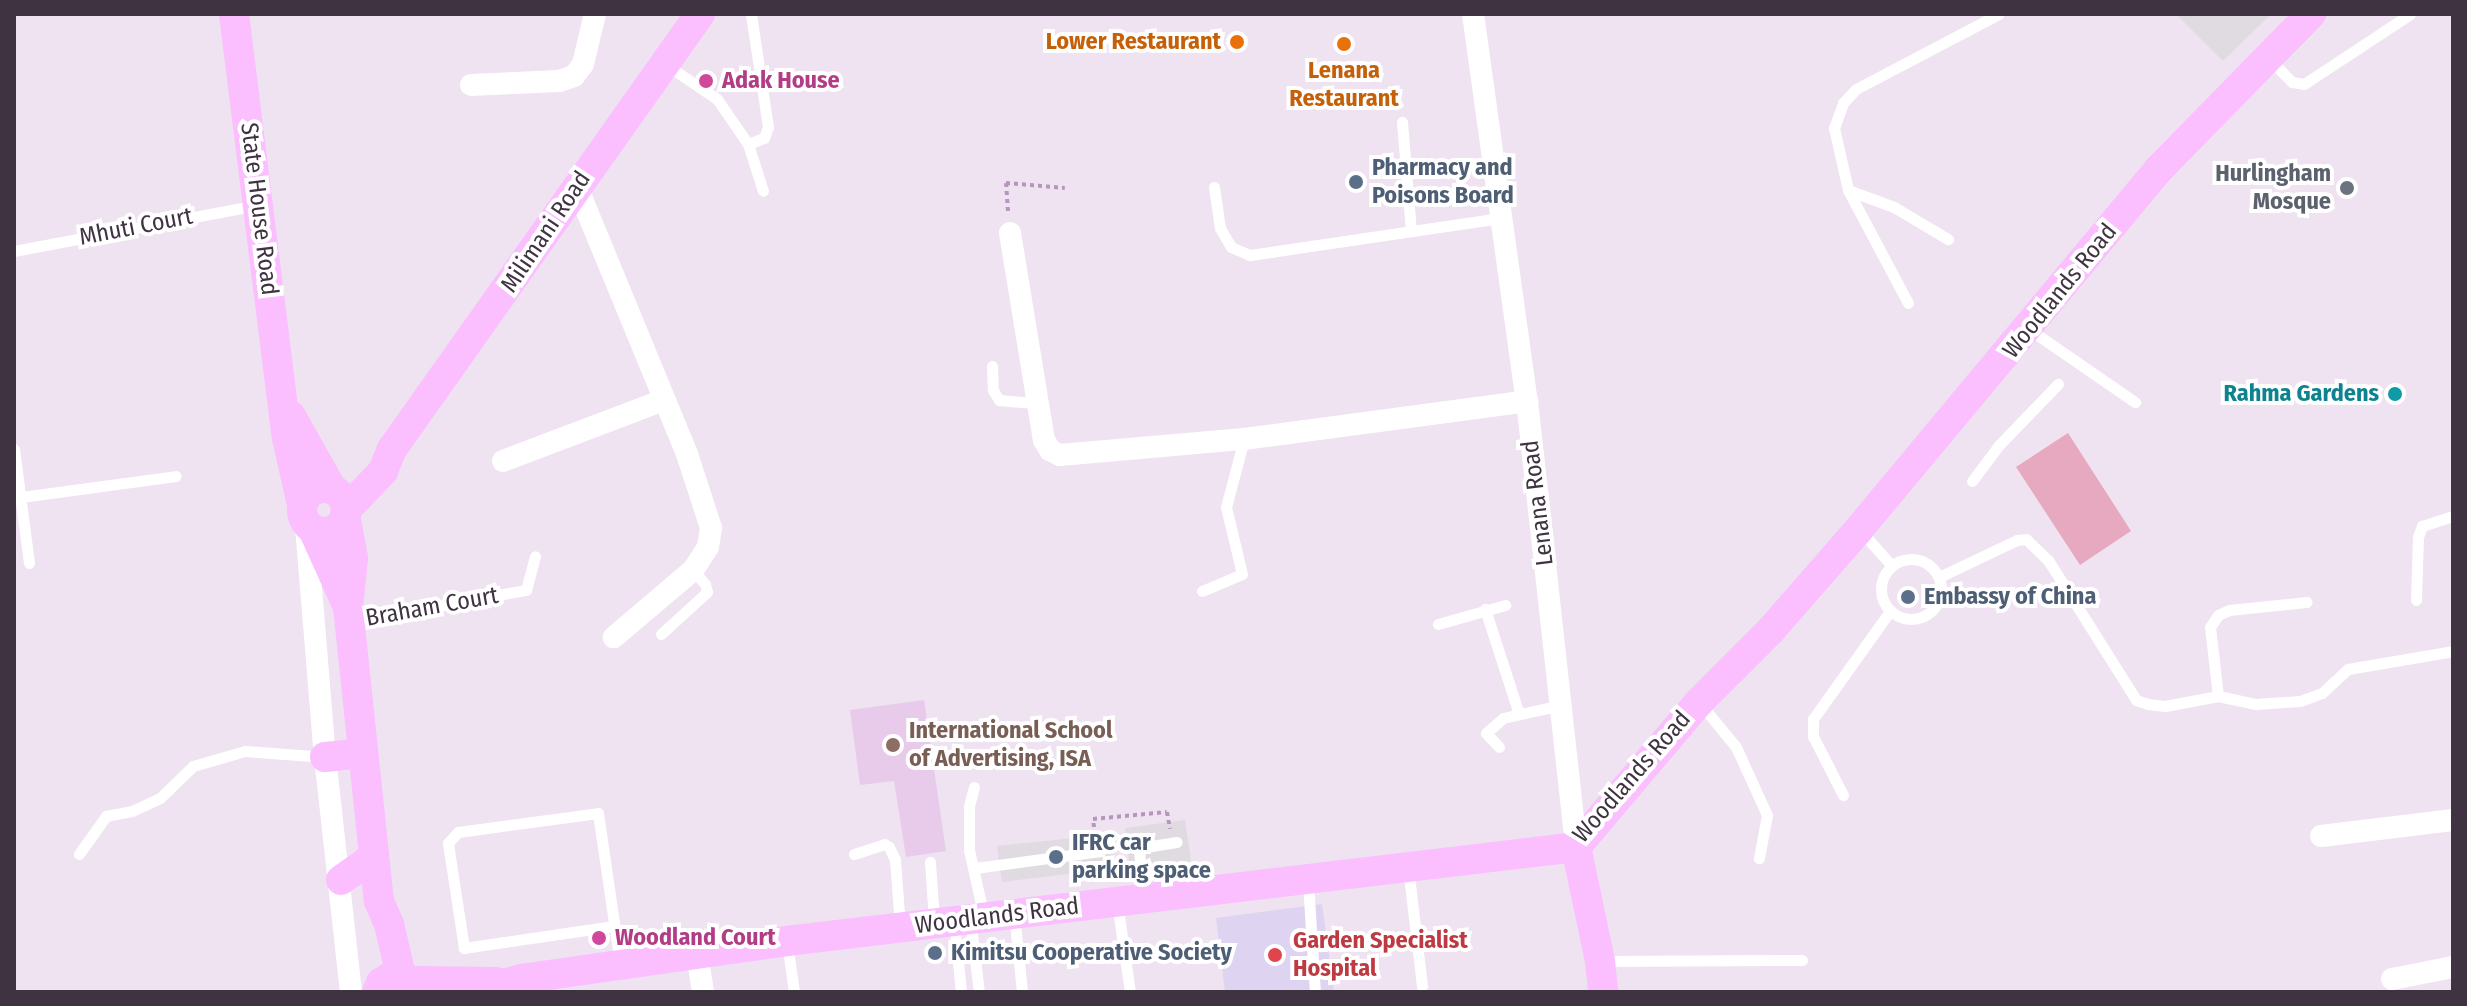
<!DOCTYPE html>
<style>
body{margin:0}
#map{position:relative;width:2467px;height:1006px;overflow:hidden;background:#efe2f1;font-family:"Fira Sans Condensed",sans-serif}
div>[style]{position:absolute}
.education>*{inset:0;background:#e8cbeb}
.medical>*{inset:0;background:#ded4f2}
.green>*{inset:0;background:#e6a9c0}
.parking>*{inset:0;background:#e0dbe1}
.path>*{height:4px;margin-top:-2px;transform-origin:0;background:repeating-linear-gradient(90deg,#b796be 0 4px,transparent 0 8px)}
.lane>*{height:11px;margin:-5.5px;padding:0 5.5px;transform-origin:5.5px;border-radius:5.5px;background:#fff}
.lane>.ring{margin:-5.5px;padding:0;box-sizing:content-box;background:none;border:11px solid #fff;border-radius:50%}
.street>*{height:22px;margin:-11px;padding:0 11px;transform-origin:11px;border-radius:11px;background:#fff}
.secondary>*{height:30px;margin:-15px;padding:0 15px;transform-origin:15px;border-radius:15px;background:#fbbeff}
.secondary>.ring{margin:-15px;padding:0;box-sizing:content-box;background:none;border:30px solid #fbbeff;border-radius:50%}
.dots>*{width:22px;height:22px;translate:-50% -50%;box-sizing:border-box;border:4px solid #fff;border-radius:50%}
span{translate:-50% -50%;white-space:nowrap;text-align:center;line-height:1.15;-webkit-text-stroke:8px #fff;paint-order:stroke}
.food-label{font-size:24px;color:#c56008;font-weight:700}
.right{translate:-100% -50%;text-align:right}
.hotel-label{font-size:24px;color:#b23c85;font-weight:700}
.left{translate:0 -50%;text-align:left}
.service-label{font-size:24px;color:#4e5e75;font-weight:700}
.worship-label{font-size:24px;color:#5b616d;font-weight:700}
.street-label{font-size:24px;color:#3f3342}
.culture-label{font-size:24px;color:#0d838f;font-weight:700}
.education-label{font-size:24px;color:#785e54;font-weight:700}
.health-label{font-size:24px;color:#be3a42;font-weight:700}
.frame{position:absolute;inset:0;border:16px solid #3f3342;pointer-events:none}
</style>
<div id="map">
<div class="education">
<div style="clip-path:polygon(924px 700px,946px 851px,906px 857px,894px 781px,860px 785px,850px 710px)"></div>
</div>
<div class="medical">
<div style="clip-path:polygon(1322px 904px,1334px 992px,1225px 992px,1216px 918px)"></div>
</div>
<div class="green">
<div style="clip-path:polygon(2068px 433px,2131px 531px,2080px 565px,2016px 467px)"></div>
</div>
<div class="parking">
<div style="clip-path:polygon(2176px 14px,2271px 14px,2223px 61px)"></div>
<div style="clip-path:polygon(1185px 820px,1191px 861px,1130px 869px,1125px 828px)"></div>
<div style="clip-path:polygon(1111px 834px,1115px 868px,1002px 882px,997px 846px)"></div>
</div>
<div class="path">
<div style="left:1008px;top:211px;width:28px;rotate:-94deg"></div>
<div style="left:1006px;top:183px;width:59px;rotate:4.8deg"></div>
<div style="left:1095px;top:835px;width:16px;rotate:-97deg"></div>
<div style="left:1093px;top:819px;width:74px;rotate:-5.4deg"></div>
<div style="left:1167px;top:812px;width:17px;rotate:80deg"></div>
</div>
<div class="lane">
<div style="left:2268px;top:58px;width:34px;rotate:45deg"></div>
<div style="left:2292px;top:82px;width:12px;rotate:9deg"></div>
<div style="left:2304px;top:84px;width:127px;rotate:-33.4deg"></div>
<div style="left:665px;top:64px;width:63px;rotate:33.9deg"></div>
<div style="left:717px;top:99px;width:55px;rotate:55.4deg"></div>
<div style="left:748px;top:144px;width:49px;rotate:72.3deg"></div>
<div style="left:1402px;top:122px;width:109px;rotate:85.3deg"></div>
<div style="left:748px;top:144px;width:17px;rotate:-21deg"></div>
<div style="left:764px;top:138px;width:12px;rotate:-70deg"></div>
<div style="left:768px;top:127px;width:114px;rotate:-98.6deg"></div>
<div style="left:1214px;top:187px;width:41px;rotate:81.7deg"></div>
<div style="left:1220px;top:228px;width:22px;rotate:60deg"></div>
<div style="left:1231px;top:247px;width:21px;rotate:23deg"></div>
<div style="left:1250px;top:255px;width:255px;rotate:-8.4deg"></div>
<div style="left:1848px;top:190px;width:49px;rotate:20.3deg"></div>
<div style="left:1894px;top:207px;width:63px;rotate:30.7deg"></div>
<div style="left:14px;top:251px;width:247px;rotate:-10.7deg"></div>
<div style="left:1908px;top:303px;width:128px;rotate:-118deg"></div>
<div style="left:1848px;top:190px;width:64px;rotate:-102.7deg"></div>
<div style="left:1834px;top:128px;width:27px;rotate:-70deg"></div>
<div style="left:1843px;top:103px;width:19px;rotate:-47deg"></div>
<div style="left:1856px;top:89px;width:161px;rotate:-27.7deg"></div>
<div style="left:2029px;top:329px;width:129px;rotate:34.6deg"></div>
<div style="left:992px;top:366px;width:24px;rotate:88deg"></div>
<div style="left:993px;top:390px;width:12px;rotate:59deg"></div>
<div style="left:999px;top:400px;width:38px;rotate:5deg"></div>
<div style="left:14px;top:449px;width:115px;rotate:82.5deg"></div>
<div style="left:1972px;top:481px;width:45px;rotate:-53.1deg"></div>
<div style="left:1999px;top:445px;width:85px;rotate:-46deg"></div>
<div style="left:21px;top:497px;width:156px;rotate:-7.7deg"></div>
<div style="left:1860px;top:530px;width:48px;rotate:48.4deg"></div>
<div class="ring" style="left:1881px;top:559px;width:49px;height:49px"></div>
<div style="left:1939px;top:577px;width:86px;rotate:-25.4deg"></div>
<div style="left:2017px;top:540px;width:9px;rotate:-6deg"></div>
<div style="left:2026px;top:539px;width:30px;rotate:44deg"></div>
<div style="left:2048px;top:560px;width:165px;rotate:57.8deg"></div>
<div style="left:2136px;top:700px;width:13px;rotate:18deg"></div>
<div style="left:2148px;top:704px;width:17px;rotate:7deg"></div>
<div style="left:2165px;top:706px;width:54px;rotate:-10.7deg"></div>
<div style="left:2218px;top:696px;width:39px;rotate:12deg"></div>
<div style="left:2256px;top:704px;width:44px;rotate:-3.9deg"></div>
<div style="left:2300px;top:701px;width:23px;rotate:-20deg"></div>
<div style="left:2322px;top:693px;width:35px;rotate:-43deg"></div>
<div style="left:2348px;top:669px;width:107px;rotate:-9.7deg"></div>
<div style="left:1202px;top:591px;width:43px;rotate:-23deg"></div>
<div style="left:1242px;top:574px;width:69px;rotate:-103.4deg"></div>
<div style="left:1226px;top:507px;width:70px;rotate:-75.2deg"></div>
<div style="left:2416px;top:600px;width:63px;rotate:-88.2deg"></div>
<div style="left:2418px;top:537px;width:12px;rotate:-70deg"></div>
<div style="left:2422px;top:526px;width:33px;rotate:-18deg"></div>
<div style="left:1485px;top:609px;width:110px;rotate:72.1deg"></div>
<div style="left:351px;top:622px;width:178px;rotate:-10.4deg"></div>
<div style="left:526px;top:590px;width:35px;rotate:-75deg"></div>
<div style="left:1438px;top:624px;width:70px;rotate:-15.8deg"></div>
<div style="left:661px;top:634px;width:62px;rotate:-42.4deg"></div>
<div style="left:707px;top:592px;width:8px;rotate:-104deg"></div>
<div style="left:705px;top:584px;width:18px;rotate:-131deg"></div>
<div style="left:2218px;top:696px;width:69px;rotate:-96.6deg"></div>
<div style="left:2210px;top:627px;width:14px;rotate:-56deg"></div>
<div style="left:2218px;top:615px;width:12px;rotate:-24deg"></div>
<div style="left:2229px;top:610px;width:78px;rotate:-5.9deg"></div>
<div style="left:1699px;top:702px;width:58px;rotate:50.6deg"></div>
<div style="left:1736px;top:747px;width:75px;rotate:65.5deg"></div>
<div style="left:1767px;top:815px;width:44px;rotate:100.5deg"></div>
<div style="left:1499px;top:747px;width:19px;rotate:-133deg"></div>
<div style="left:1486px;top:733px;width:23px;rotate:-41deg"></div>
<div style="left:1503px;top:718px;width:59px;rotate:-12.6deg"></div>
<div style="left:974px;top:787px;width:20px;rotate:105deg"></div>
<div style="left:969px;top:806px;width:44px;rotate:90deg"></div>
<div style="left:969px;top:850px;width:69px;rotate:77.4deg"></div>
<div style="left:1843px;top:795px;width:66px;rotate:-117deg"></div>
<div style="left:1813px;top:736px;width:17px;rotate:-90deg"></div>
<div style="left:1813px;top:719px;width:133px;rotate:-54.5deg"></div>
<div style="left:79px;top:854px;width:47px;rotate:-54.6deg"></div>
<div style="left:106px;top:816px;width:26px;rotate:-11deg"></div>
<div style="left:132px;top:811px;width:31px;rotate:-25deg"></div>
<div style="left:160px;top:798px;width:46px;rotate:-44.1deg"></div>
<div style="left:193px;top:766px;width:54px;rotate:-16.1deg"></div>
<div style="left:245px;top:751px;width:80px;rotate:4.3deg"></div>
<div style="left:854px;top:854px;width:32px;rotate:-18deg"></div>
<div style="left:884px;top:844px;width:6px;rotate:31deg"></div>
<div style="left:889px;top:847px;width:14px;rotate:65deg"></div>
<div style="left:895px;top:860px;width:67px;rotate:85.7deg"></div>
<div style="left:930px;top:862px;width:59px;rotate:86.1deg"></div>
<div style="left:1408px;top:867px;width:120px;rotate:83.3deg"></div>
<div style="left:975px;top:868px;width:127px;rotate:-7.7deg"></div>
<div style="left:1308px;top:882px;width:110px;rotate:86.4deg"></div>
<div style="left:1144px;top:897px;width:45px;rotate:-96.3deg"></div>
<div style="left:1139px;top:852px;width:8px;rotate:-40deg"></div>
<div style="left:1145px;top:847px;width:32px;rotate:-9deg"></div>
<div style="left:1117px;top:902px;width:91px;rotate:81.8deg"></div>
<div style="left:1014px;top:914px;width:78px;rotate:84.1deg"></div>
<div style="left:970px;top:919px;width:74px;rotate:83deg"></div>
<div style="left:954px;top:921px;width:71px;rotate:84.4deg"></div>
<div style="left:614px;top:926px;width:152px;rotate:171.7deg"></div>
<div style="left:464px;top:948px;width:106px;rotate:-98.7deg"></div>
<div style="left:448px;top:843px;width:15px;rotate:-48deg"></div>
<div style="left:458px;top:832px;width:141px;rotate:-7.7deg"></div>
<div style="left:598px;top:813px;width:152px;rotate:81.7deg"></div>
<div style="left:787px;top:942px;width:50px;rotate:82deg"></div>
<div style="left:1603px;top:961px;width:199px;rotate:-0.3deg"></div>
</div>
<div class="street">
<div style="left:1473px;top:14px;width:391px;rotate:82.1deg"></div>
<div style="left:1527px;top:401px;width:449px;rotate:83.7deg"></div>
<div style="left:471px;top:85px;width:88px;rotate:-2.6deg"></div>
<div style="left:559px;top:81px;width:16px;rotate:-18deg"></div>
<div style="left:574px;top:76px;width:15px;rotate:-53deg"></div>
<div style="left:583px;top:64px;width:51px;rotate:-76.5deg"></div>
<div style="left:577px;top:187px;width:289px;rotate:67.6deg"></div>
<div style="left:687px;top:454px;width:78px;rotate:72deg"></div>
<div style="left:711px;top:528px;width:19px;rotate:99deg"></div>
<div style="left:708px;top:547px;width:27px;rotate:123deg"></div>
<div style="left:693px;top:570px;width:104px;rotate:139.7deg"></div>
<div style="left:1010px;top:233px;width:210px;rotate:80.7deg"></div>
<div style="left:1044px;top:440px;width:12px;rotate:59deg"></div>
<div style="left:1050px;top:450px;width:11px;rotate:27deg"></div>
<div style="left:1060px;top:455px;width:185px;rotate:-5deg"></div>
<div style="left:1244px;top:439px;width:286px;rotate:-7.6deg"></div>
<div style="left:503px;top:461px;width:172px;rotate:-20.8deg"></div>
<div style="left:306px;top:527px;width:231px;rotate:85.3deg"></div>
<div style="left:325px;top:757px;width:236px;rotate:83.7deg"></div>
<div style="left:2321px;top:836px;width:133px;rotate:-6.9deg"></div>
<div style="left:697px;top:954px;width:38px;rotate:81deg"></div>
<div style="left:2392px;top:979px;width:62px;rotate:-11.1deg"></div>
</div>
<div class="secondary">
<div style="left:234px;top:14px;width:427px;rotate:82.9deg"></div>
<div style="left:287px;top:438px;width:69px;rotate:77.4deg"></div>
<div style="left:291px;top:416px;width:84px;rotate:60.7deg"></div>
<div class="ring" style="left:302px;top:488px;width:14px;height:14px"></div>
<div style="left:346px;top:510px;width:54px;rotate:-46.5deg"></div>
<div style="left:383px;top:471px;width:24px;rotate:-68deg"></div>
<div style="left:392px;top:449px;width:533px;rotate:-54.7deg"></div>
<div style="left:345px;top:514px;width:45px;rotate:79.7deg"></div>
<div style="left:353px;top:558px;width:49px;rotate:95.8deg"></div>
<div style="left:313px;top:529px;width:85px;rotate:65.8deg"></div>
<div style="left:348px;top:607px;width:296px;rotate:84deg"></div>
<div style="left:379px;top:901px;width:25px;rotate:67deg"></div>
<div style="left:389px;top:924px;width:53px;rotate:77deg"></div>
<div style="left:325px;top:757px;width:37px;rotate:-6deg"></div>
<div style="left:1576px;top:847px;width:116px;rotate:78.1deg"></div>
<div style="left:1600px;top:961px;width:31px;rotate:84deg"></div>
<div style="left:341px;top:880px;width:39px;rotate:-35deg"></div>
<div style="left:412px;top:981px;width:84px;rotate:0.7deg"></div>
<div style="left:377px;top:992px;width:10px;rotate:-66deg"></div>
<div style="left:381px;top:983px;width:11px;rotate:-34deg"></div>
<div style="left:390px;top:977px;width:15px"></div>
<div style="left:405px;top:977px;width:15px;rotate:42deg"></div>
<div style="left:476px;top:992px;width:47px;rotate:-16.1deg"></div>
<div style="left:521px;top:979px;width:269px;rotate:-8.1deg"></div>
<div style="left:787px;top:941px;width:795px;rotate:-6.79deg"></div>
<div style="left:1576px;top:847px;width:190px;rotate:-49.7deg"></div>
<div style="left:1699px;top:702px;width:102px;rotate:-45deg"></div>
<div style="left:1771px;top:630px;width:134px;rotate:-48.9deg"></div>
<div style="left:1859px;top:529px;width:470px;rotate:-50.2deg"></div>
<div style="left:2160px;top:168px;width:216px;rotate:-45.6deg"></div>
</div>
<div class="dots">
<div style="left:1237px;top:42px;background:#e8710a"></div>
<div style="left:1344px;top:44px;background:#e8710a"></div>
<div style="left:706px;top:81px;background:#d1479c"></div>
<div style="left:1356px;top:182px;background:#5c6f8a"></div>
<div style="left:2347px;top:188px;background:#6b7280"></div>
<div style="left:2395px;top:394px;background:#0f9aa8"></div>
<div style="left:1908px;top:597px;background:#5c6f8a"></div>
<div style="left:893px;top:745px;background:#8d6e63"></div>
<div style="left:1056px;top:857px;background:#5c6f8a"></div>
<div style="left:599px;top:938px;background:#d1479c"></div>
<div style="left:935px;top:953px;background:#5c6f8a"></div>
<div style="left:1275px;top:955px;background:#e0444e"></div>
</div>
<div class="food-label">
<span class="right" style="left:1221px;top:42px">Lower Restaurant</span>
<span style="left:1344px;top:85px">Lenana<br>Restaurant</span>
</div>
<div class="hotel-label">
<span class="left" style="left:722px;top:81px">Adak House</span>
<span class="left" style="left:615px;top:938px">Woodland Court</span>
</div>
<div class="service-label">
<span class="left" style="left:1372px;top:182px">Pharmacy and<br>Poisons Board</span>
<span class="left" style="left:1924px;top:597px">Embassy of China</span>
<span class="left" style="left:1072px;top:857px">IFRC car<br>parking space</span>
<span class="left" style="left:951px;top:953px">Kimitsu Cooperative Society</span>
</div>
<div class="worship-label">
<span class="right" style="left:2331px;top:188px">Hurlingham<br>Mosque</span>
</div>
<div class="street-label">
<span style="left:259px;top:209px;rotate:83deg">State House Road</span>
<span style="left:136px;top:227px;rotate:-11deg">Mhuti Court</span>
<span style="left:546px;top:232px;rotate:-56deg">Milimani Road</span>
<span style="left:2060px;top:291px;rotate:-51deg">Woodlands Road</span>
<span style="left:1538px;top:503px;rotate:-97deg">Lenana Road</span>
<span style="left:432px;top:607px;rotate:-10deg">Braham Court</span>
<span style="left:1632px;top:777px;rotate:-49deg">Woodlands Road</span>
<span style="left:997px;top:916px;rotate:-7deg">Woodlands Road</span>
</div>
<div class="culture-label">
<span class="right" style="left:2379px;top:394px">Rahma Gardens</span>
</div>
<div class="education-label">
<span class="left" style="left:909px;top:745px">International School<br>of Advertising, ISA</span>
</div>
<div class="health-label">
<span class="left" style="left:1293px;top:955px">Garden Specialist<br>Hospital</span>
</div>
<div class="frame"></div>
</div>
